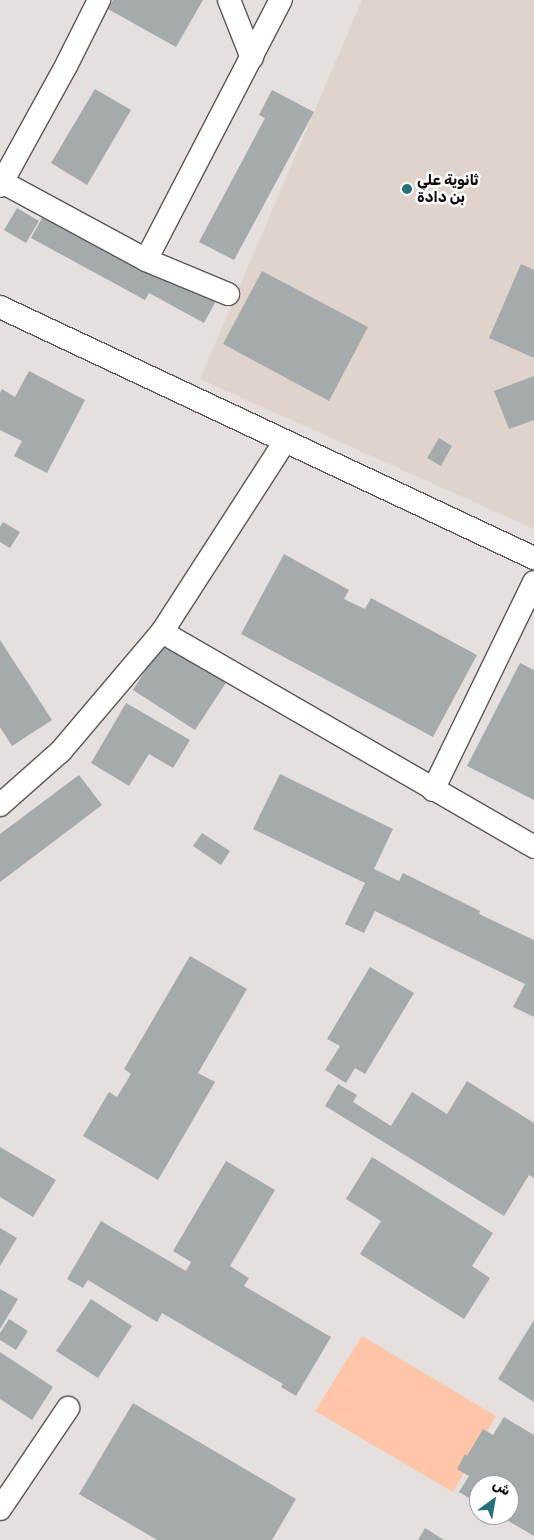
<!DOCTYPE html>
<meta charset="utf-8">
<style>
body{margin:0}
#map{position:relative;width:534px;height:1540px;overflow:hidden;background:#e5dfdd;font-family:Rubik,"Noto Sans Arabic",sans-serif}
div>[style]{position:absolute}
.built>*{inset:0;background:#dfd3cc}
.green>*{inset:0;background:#fec5a8}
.building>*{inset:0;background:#a5abac}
.roads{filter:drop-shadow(1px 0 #5b5755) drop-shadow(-1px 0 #5b5755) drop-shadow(0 1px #5b5755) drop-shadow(0 -1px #5b5755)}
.street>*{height:22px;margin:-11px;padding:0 11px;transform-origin:11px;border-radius:11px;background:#fff}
.dots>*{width:14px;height:14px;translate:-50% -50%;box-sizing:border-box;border:2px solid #fff;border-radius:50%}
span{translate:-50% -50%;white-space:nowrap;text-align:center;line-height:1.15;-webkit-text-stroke:5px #fff;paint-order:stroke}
.poi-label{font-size:15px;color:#0f0d0c;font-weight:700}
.left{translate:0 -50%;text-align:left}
.north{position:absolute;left:469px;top:1475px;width:50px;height:50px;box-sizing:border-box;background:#fff;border:1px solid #9f9e9e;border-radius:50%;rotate:32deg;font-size:14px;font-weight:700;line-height:20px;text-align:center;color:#0f0d0c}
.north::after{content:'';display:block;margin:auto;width:18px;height:22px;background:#276f7b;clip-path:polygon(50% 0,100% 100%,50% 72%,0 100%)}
</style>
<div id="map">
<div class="built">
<div style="clip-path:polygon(362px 0,534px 0,534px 529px,200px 379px)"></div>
</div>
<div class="green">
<div style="clip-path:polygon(362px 1336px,496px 1416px,453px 1492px,315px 1411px)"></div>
</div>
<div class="building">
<div style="clip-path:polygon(113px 0,203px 0,176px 47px,108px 9px)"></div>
<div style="clip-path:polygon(95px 89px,131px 110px,87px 185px,51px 163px)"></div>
<div style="clip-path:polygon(272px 90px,314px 112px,234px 260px,199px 242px,265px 118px,259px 115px)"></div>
<div style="clip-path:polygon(54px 196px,223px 288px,204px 323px,149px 293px,145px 300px,31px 238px)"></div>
<div style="clip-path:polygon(17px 208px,39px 221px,26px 243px,4px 230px)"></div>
<div style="clip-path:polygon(521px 264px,534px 270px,534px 358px,489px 338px)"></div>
<div style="clip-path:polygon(262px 271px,368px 327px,329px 401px,223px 344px)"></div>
<div style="clip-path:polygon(29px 371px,85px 400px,47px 473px,14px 456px,22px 441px,0 430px,0 393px,2px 389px,15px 397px)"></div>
<div style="clip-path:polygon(534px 376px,534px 420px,509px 429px,494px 391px)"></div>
<div style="clip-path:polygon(439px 438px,452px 446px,441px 466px,427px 458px)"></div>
<div style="clip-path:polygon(3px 522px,20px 532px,10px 548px,0 542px,0 527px)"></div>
<div style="clip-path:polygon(284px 554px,349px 590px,344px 599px,365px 609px,371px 598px,477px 655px,433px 737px,241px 634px)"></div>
<div style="clip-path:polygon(172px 628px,235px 669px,195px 730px,133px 690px)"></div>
<div style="clip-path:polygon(0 640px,52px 720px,12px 746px,0 727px)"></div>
<div style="clip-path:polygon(520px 663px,534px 670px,534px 800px,467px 766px)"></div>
<div style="clip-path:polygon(126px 703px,190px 740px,173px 768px,149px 754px,129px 786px,91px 763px)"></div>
<div style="clip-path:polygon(280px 774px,393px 829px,374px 869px,399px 881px,403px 873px,480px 911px,479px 914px,534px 940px,534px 1017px,513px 1007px,525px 984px,375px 911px,364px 933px,345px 924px,365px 883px,253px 829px)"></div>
<div style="clip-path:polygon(79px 775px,102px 805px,0 882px,0 834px)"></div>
<div style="clip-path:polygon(202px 833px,230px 851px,221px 865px,193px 846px)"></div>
<div style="clip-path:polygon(190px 956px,247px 989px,198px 1073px,215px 1082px,158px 1180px,83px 1136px,109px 1092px,117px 1097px,131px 1074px,124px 1069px)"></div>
<div style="clip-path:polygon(370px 967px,414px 993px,365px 1074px,355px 1068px,346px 1083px,325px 1070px,340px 1046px,327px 1039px)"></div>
<div style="clip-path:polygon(467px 1081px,534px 1123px,534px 1178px,529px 1175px,504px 1216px,325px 1106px,338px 1084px,357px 1095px,353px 1102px,391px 1126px,412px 1092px,447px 1114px)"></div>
<div style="clip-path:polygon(0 1147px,56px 1180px,33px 1217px,0 1197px)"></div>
<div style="clip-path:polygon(372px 1157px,493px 1233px,472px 1266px,490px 1278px,464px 1319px,360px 1254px,381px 1221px,346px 1199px)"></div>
<div style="clip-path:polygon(226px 1161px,275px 1190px,230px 1266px,249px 1278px,244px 1286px,331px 1337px,296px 1396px,281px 1387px,283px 1384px,162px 1313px,157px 1322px,88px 1280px,83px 1288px,67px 1279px,101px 1221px,186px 1271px,191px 1262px,173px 1251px)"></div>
<div style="clip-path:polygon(0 1228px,17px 1238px,0 1266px)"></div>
<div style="clip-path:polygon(0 1289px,18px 1299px,0 1329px)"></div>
<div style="clip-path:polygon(91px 1299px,132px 1326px,98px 1378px,56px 1351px)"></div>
<div style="clip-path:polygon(9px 1319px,28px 1331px,16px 1350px,0 1340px,0 1333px)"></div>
<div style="clip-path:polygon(534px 1320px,534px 1402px,498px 1379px)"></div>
<div style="clip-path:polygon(0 1352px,53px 1387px,32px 1420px,0 1399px)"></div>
<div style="clip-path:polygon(133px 1403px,296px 1499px,272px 1540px,157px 1540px,79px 1494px)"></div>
<div style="clip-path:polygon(504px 1417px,534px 1435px,534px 1536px,498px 1515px,509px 1515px,509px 1485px,479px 1485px,479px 1504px,459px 1492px,469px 1476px,457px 1469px,465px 1454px,467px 1456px,483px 1429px,493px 1435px)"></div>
<div style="clip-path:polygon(425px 1528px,444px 1540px,418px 1540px)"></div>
</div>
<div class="roads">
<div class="street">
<div style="left:229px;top:0;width:62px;rotate:68.4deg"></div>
<div style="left:2px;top:182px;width:164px;rotate:28.4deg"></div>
<div style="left:146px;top:260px;width:89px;rotate:22.5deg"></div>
<div style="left:0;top:186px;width:139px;rotate:-61.2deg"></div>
<div style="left:67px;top:64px;width:72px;rotate:-63.4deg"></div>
<div style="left:146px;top:260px;width:293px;rotate:-62.6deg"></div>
<div style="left:0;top:307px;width:590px;rotate:25.18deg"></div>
<div style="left:162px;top:632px;width:430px;rotate:30deg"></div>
<div style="left:433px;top:790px;width:231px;rotate:-64.1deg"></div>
<div style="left:0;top:805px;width:81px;rotate:-41.5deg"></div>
<div style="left:61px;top:751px;width:156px;rotate:-49.7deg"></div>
<div style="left:162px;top:632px;width:225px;rotate:-57.2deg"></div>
<div style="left:0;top:1509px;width:122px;rotate:-56deg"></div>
</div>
</div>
<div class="dots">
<div style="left:407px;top:189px;background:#276f7b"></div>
</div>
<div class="poi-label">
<span class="left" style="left:417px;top:189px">ثانوية علي<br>بن دادة</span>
</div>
<div class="north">ش</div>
</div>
